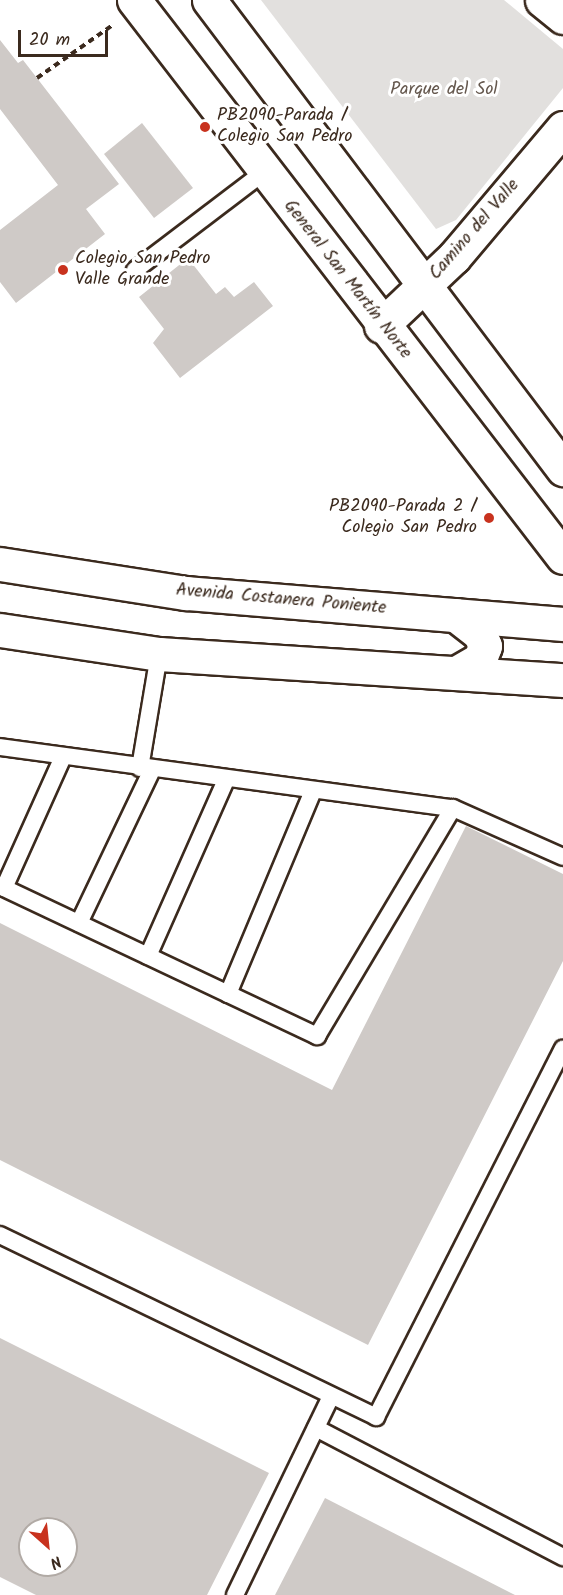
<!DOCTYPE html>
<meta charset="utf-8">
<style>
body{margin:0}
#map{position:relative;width:563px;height:1595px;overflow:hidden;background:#fff;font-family:Kalam,sans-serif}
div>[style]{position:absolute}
.green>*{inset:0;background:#e2e0de}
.building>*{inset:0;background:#cfcac7}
.path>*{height:4px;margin-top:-2px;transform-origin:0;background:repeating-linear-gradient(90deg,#3b2a1e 0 6px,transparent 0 10.5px)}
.roads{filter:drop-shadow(2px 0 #3b2a1e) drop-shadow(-2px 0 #3b2a1e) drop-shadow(0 2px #3b2a1e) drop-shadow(0 -2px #3b2a1e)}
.lane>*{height:16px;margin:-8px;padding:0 8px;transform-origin:8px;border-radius:8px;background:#fff}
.street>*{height:33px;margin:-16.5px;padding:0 16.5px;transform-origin:16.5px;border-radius:16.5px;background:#fff}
.secondary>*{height:33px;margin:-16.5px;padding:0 16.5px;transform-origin:16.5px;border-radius:16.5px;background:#fff}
.dots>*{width:16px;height:16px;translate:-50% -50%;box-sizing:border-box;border:3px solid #fff;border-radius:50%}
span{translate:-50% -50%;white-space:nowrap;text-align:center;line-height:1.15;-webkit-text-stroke:6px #fff;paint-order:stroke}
.park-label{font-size:18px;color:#65584e}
.poi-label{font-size:18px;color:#3b2a1e}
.left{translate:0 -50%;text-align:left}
.right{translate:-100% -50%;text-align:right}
.street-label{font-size:18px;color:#3b2a1e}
.north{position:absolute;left:18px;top:1517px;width:60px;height:60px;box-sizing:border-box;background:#fff;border:2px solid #b1aaa5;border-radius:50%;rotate:153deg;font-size:16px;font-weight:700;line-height:24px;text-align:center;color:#3b2a1e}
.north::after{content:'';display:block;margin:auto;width:21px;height:27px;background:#c8321e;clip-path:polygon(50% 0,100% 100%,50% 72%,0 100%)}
.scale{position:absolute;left:18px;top:30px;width:90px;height:27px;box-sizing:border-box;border:3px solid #3b2a1e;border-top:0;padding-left:8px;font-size:18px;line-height:21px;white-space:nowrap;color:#3b2a1e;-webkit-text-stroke:4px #fff;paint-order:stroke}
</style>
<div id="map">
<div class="green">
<div style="clip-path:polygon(261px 0,504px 0,563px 49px,563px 88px,456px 220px,436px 229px)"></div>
</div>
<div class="building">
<div style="clip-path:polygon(0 40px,18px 63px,23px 60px,119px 184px,86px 209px,105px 234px,16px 303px,0 282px,0 230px,58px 185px,0 109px)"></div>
<div style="clip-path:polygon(142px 123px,193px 188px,154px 218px,104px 154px)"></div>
<div style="clip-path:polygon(188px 258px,216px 294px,225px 287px,234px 297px,254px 282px,273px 306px,180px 378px,153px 343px,164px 329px,139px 297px)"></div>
<div style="clip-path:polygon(466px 826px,563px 874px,563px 961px,368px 1345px,0 1160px,0 923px,332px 1090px)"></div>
<div style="clip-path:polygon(evenodd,0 1338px,269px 1473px,207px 1595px,36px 1595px,0 1577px,0 1338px,30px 1529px,66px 1529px,66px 1565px,30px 1565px,30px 1529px)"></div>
<div style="clip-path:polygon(325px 1498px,515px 1595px,275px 1595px)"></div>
</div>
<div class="path">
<div style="left:37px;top:78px;width:94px;rotate:-35deg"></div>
</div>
<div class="roads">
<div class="lane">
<div style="left:135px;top:270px;width:162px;rotate:-37.2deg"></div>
<div style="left:0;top:747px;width:457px;rotate:7.7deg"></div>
<div style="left:453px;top:808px;width:120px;rotate:24deg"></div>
<div style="left:140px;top:768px;width:116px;rotate:-80.5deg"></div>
<div style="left:0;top:886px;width:351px;rotate:25.3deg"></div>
<div style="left:317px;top:1036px;width:265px;rotate:-59.2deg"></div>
<div style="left:4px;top:888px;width:144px;rotate:-65.8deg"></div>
<div style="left:79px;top:923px;width:170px;rotate:-64.5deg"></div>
<div style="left:148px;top:956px;width:193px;rotate:-66.1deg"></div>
<div style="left:228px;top:994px;width:220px;rotate:-67.3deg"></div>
<div style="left:0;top:1235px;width:418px;rotate:25.8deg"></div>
<div style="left:376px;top:1417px;width:413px;rotate:-63.1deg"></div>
<div style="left:316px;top:1428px;width:279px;rotate:27.6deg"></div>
<div style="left:235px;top:1595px;width:221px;rotate:-64.2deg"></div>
</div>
<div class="street">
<div style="left:542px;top:0;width:27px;rotate:39deg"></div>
<div style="left:381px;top:326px;width:100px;rotate:-43.4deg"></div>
<div style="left:454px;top:257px;width:169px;rotate:-49.8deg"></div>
</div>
<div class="secondary">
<div style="left:134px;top:0;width:703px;rotate:52.4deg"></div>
<div style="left:209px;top:0;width:588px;rotate:52.95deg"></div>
<div style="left:0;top:564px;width:188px;rotate:8.9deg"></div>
<div style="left:186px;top:593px;width:378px;rotate:4.7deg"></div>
<div style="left:0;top:630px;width:161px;rotate:8.6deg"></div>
<div style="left:159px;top:654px;width:405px;rotate:3.7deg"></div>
<div style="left:456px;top:673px;width:28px;rotate:-30deg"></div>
<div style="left:480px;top:659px;width:14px;rotate:-69deg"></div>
<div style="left:485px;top:646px;width:13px;rotate:-113deg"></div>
<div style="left:480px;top:634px;width:31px;rotate:-142deg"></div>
</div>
</div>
<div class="dots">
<div style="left:205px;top:127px;background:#c8321e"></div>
<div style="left:63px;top:270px;background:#c8321e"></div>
<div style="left:489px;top:518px;background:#c8321e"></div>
</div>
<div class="park-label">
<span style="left:444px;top:90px">Parque del Sol</span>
</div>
<div class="poi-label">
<span class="left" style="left:217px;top:127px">PB2090-Parada /<br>Colegio San Pedro</span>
<span class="left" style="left:75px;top:270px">Colegio San Pedro<br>Valle Grande</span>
<span class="right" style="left:477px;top:518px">PB2090-Parada 2 /<br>Colegio San Pedro</span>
</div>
<div class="street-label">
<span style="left:475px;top:230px;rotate:-49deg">Camino del Valle</span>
<span style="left:347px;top:280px;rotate:52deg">General San Martín Norte</span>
<span style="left:281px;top:600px;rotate:5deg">Avenida Costanera Poniente</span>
</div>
<div class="north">N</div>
<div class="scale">20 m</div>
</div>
